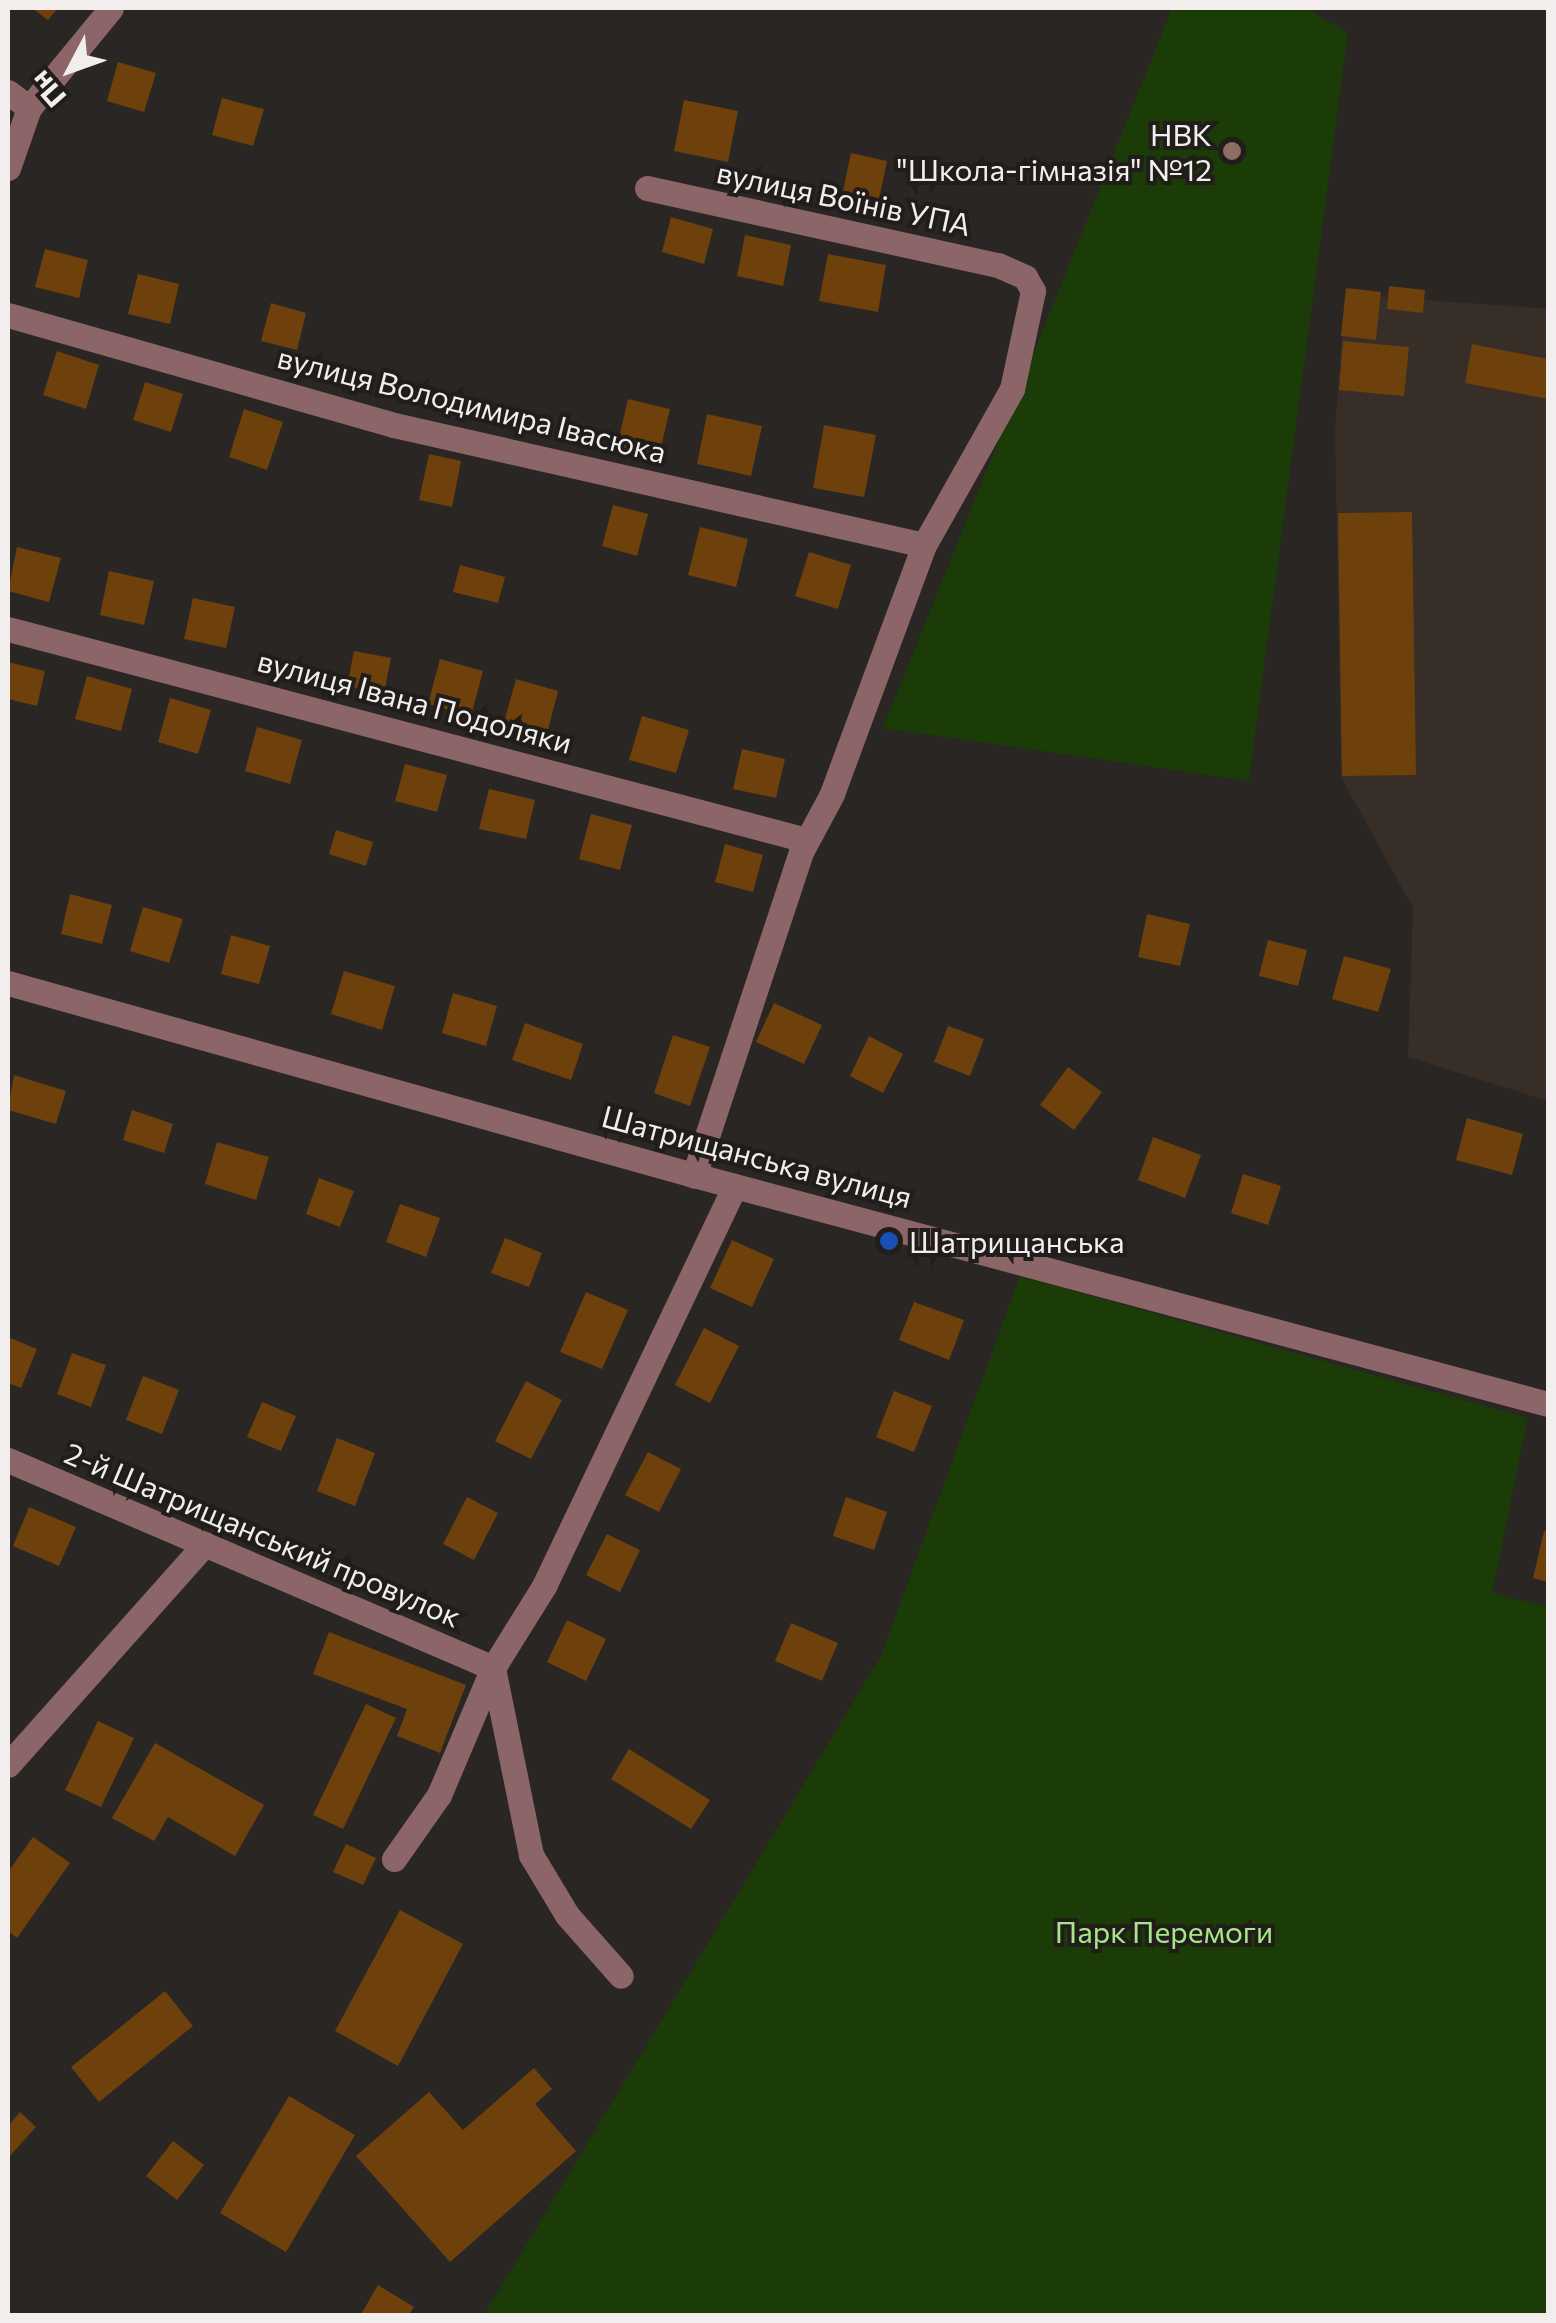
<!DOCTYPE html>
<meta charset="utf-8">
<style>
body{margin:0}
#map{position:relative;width:1556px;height:2323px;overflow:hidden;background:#292624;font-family:Commissioner,sans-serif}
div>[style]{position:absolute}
.built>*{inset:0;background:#362e27}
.green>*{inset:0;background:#1b3b07}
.building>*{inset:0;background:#6e400c}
.minor>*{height:25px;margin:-12.5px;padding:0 12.5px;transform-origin:12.5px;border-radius:12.5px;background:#8c6569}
.dots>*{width:28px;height:28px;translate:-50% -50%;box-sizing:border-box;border:5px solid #201d1a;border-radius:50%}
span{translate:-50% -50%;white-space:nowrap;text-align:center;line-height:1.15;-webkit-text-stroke:8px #201d1a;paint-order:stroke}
.poi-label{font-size:30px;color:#f1eeed}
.right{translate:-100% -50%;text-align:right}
.left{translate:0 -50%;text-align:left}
.street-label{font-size:30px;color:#f1eeed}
.park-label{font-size:30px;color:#a5e687}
.frame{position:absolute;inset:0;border:10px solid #f1eeed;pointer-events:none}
.north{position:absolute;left:20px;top:20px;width:100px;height:100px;-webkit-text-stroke:8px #201d1a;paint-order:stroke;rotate:229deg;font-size:28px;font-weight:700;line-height:40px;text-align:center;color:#f1eeed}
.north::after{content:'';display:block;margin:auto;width:35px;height:45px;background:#f1eeed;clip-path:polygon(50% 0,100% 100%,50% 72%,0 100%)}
</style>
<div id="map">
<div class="built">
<div style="clip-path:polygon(1345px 294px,1548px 309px,1548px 1101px,1408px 1057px,1413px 908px,1341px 777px,1335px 429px)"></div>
</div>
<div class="green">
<div style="clip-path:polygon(1172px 8px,1306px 8px,1348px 33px,1249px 781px,883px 728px)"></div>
<div style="clip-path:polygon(1020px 1276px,1528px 1418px,1492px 1593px,1548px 1607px,1548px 2315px,484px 2315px,881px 1656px)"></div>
</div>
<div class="building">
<div style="clip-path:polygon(32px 8px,58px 8px,48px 20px)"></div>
<div style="clip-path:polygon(118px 62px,156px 73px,144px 112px,107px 101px)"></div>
<div style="clip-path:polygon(222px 98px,264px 109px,253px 146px,212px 135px)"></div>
<div style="clip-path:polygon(684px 100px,738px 111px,728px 162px,674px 151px)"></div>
<div style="clip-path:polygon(851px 153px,887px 161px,879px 199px,843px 191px)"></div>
<div style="clip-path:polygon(671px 217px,713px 229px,704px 264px,662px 252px)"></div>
<div style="clip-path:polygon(745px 235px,791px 245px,783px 286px,737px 276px)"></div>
<div style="clip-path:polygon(45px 249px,88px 260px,79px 298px,35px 287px)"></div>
<div style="clip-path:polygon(828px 254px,886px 265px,878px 312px,819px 301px)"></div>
<div style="clip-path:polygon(138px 274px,179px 284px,170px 324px,128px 314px)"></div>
<div style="clip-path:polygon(1389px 286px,1425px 290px,1423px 313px,1387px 309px)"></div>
<div style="clip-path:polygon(1346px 288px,1381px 292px,1376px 340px,1341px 336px)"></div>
<div style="clip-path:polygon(271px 303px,306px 313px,297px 350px,261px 341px)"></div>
<div style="clip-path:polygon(1343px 341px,1409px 347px,1404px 396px,1339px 390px)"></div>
<div style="clip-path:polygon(1472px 344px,1548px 359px,1548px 399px,1465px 383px)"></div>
<div style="clip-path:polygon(57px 351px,99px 365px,86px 409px,43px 395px)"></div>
<div style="clip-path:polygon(145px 382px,183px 394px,171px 432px,133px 420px)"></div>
<div style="clip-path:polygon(628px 399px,670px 409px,658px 460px,616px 450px)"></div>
<div style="clip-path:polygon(244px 409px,283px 422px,267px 470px,229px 457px)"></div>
<div style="clip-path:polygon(707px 414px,762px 426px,751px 476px,697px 464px)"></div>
<div style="clip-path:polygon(824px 425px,876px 435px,864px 497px,813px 488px)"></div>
<div style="clip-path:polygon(429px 454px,461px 461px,452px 507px,419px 500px)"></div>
<div style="clip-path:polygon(613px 505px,648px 514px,637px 556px,602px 546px)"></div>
<div style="clip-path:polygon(1412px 512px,1416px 775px,1342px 776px,1338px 513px)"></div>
<div style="clip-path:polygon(700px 527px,748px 539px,736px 587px,688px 575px)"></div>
<div style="clip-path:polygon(17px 547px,61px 558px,49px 602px,8px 591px)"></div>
<div style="clip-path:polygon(809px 552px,851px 565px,838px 609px,795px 596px)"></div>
<div style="clip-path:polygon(460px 565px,505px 577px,498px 603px,453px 592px)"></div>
<div style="clip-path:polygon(109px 571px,154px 581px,144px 625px,100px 615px)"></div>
<div style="clip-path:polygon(193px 598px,235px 607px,226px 648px,184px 639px)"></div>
<div style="clip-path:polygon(354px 651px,391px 658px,384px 693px,347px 686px)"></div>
<div style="clip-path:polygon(440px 659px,483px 671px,471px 716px,428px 704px)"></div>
<div style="clip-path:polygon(8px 662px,45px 671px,37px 706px,8px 699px)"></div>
<div style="clip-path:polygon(87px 676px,132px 689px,121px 731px,75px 719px)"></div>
<div style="clip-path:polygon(516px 679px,558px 691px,546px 738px,503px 726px)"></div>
<div style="clip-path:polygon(170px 698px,211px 710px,198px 754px,158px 742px)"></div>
<div style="clip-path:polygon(642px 716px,689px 730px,676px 773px,629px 760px)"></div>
<div style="clip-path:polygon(257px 727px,302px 740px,290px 784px,245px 771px)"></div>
<div style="clip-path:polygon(742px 749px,785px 759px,776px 798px,733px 789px)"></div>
<div style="clip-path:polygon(405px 764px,447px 775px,437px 812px,395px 801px)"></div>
<div style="clip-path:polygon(489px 789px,535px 800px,526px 839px,479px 829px)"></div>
<div style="clip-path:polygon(591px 814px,632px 825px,620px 870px,579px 859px)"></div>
<div style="clip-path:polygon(336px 830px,373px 842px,366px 866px,329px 854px)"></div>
<div style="clip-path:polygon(725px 844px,763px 855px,753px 892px,715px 882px)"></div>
<div style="clip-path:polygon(70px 894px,112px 905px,102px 944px,61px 934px)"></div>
<div style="clip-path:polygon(143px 907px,183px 919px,169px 963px,130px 951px)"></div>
<div style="clip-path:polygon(1147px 914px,1190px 924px,1180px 966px,1138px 957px)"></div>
<div style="clip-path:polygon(231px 935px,270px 946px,259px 984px,221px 974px)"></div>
<div style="clip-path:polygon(1268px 940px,1307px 950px,1298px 986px,1259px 976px)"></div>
<div style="clip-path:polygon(1344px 956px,1391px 969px,1378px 1012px,1332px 999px)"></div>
<div style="clip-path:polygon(344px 971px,395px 986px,382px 1030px,331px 1014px)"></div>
<div style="clip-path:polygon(453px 993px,497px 1006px,486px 1046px,442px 1033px)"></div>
<div style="clip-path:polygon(774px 1003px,822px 1025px,804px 1064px,756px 1042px)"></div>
<div style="clip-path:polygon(525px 1023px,583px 1044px,571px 1080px,512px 1060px)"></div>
<div style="clip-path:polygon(948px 1026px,984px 1039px,970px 1076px,934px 1062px)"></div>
<div style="clip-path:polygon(673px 1035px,710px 1047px,690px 1106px,654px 1093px)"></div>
<div style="clip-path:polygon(869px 1036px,903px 1054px,883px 1093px,850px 1076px)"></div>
<div style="clip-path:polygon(1068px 1067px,1102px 1092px,1074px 1130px,1040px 1105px)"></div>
<div style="clip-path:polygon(14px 1075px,66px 1091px,56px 1124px,8px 1110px)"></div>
<div style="clip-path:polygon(132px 1110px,173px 1124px,164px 1153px,123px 1140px)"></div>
<div style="clip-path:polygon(1467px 1118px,1523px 1134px,1512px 1175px,1456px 1160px)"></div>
<div style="clip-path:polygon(1153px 1137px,1201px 1155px,1185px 1198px,1138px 1180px)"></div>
<div style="clip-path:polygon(217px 1142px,269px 1157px,256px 1200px,205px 1184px)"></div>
<div style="clip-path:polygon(1243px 1174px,1281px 1186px,1268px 1225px,1231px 1213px)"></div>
<div style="clip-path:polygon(319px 1178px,354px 1191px,340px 1227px,306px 1214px)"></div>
<div style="clip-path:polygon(400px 1204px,440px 1218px,426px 1257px,386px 1242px)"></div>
<div style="clip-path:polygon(505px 1238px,542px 1253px,529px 1287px,491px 1273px)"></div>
<div style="clip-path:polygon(732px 1240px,774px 1259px,752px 1307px,710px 1288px)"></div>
<div style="clip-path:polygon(586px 1292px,628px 1310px,602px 1369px,560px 1352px)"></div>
<div style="clip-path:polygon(914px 1302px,964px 1320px,949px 1360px,899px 1340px)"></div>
<div style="clip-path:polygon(704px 1328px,739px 1346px,710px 1403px,675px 1385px)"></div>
<div style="clip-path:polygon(8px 1337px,37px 1349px,21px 1388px,8px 1383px)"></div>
<div style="clip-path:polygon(72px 1353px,106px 1365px,91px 1407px,57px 1394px)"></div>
<div style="clip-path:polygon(143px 1376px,179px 1390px,162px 1434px,126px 1420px)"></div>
<div style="clip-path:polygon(526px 1381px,562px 1400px,531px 1459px,495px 1441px)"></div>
<div style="clip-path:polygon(894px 1391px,932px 1406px,914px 1452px,876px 1437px)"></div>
<div style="clip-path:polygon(262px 1402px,296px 1416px,281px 1451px,247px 1437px)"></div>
<div style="clip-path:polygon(337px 1438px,375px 1453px,355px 1506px,317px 1491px)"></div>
<div style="clip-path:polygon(648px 1452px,681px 1469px,659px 1512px,625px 1495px)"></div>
<div style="clip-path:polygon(467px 1497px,498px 1513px,474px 1560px,443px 1544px)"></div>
<div style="clip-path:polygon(846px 1497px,887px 1512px,874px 1550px,833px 1536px)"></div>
<div style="clip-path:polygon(29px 1507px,76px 1527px,59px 1566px,13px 1546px)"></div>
<div style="clip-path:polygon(1544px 1531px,1548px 1532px,1548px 1582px,1533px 1578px)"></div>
<div style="clip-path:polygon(607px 1534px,640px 1550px,620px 1592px,586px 1575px)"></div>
<div style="clip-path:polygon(567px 1620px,606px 1639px,586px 1681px,547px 1662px)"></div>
<div style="clip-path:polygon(791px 1623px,838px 1643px,822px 1681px,775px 1661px)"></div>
<div style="clip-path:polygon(329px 1632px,466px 1685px,440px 1753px,397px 1736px,407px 1709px,313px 1674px)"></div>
<div style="clip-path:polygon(366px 1704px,396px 1718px,343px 1829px,313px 1815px)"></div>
<div style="clip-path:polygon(98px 1721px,134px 1738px,101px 1807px,65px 1790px)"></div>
<div style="clip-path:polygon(155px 1743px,264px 1805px,235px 1856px,168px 1817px,154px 1841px,112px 1818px)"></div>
<div style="clip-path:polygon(629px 1749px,710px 1800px,691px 1829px,611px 1779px)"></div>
<div style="clip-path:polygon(33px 1837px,70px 1863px,17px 1938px,8px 1931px,8px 1872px)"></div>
<div style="clip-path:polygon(346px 1844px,376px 1858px,363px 1885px,333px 1872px)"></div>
<div style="clip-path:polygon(400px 1910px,463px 1944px,398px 2066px,335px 2031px)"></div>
<div style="clip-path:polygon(165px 1991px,193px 2026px,99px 2102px,71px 2067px)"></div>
<div style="clip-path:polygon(534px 2068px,552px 2089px,535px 2104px,576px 2151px,450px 2262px,356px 2156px,429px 2092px,463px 2130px)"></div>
<div style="clip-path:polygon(289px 2096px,355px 2135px,286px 2252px,220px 2213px)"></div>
<div style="clip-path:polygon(20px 2112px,36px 2127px,8px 2158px,8px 2126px)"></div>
<div style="clip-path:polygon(173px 2141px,204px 2165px,177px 2200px,146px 2176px)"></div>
<div style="clip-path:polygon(378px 2285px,414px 2307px,408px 2316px,360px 2316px)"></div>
</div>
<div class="minor">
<div style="left:8px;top:92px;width:26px;rotate:37deg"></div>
<div style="left:8px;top:168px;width:64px;rotate:-70.7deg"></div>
<div style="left:29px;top:108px;width:129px;rotate:-50.6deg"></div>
<div style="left:647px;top:188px;width:359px;rotate:12.4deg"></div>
<div style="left:998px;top:265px;width:30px;rotate:24deg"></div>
<div style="left:1025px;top:277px;width:16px;rotate:60deg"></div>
<div style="left:1033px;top:291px;width:100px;rotate:102.1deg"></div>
<div style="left:1012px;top:389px;width:179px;rotate:119.4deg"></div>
<div style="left:924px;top:545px;width:265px;rotate:110.3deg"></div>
<div style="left:832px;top:794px;width:66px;rotate:118.1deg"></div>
<div style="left:801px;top:852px;width:341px;rotate:108.3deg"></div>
<div style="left:8px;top:315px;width:401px;rotate:15.9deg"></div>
<div style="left:394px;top:425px;width:543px;rotate:12.76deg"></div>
<div style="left:8px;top:629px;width:825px;rotate:14.81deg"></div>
<div style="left:8px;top:983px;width:708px;rotate:15.65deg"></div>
<div style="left:690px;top:1174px;width:888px;rotate:15.01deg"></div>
<div style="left:8px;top:1460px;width:528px;rotate:23.21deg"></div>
<div style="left:493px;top:1668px;width:191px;rotate:78.5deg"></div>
<div style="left:531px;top:1855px;width:70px;rotate:59deg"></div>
<div style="left:567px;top:1915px;width:81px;rotate:48.5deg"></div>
<div style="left:8px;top:1765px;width:296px;rotate:-48.3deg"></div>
<div style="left:394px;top:1859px;width:78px;rotate:-54.9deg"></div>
<div style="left:439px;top:1795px;width:138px;rotate:-67deg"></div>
<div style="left:493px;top:1668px;width:97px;rotate:-58.1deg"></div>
<div style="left:544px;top:1586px;width:443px;rotate:-64.5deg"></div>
</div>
<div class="dots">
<div style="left:1232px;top:151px;background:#8d6e63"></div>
<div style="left:889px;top:1241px;background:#1a4fb4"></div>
</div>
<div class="poi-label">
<span class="right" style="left:1212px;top:151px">НВК<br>"Школа-гімназія" №12</span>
<span class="left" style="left:909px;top:1241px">Шатрищанська</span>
</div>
<div class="street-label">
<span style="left:844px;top:198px;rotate:12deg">вулиця Воїнів УПА</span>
<span style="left:472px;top:404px;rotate:14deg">вулиця Володимира Івасюка</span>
<span style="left:415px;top:701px;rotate:15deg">вулиця Івана Подоляки</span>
<span style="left:757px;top:1156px;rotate:15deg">Шатрищанська вулиця</span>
<span style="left:263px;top:1534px;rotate:23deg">2-й Шатрищанський провулок</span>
</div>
<div class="park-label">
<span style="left:1164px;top:1931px">Парк Перемоги</span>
</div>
<div class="frame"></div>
<div class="north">Пн</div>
</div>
